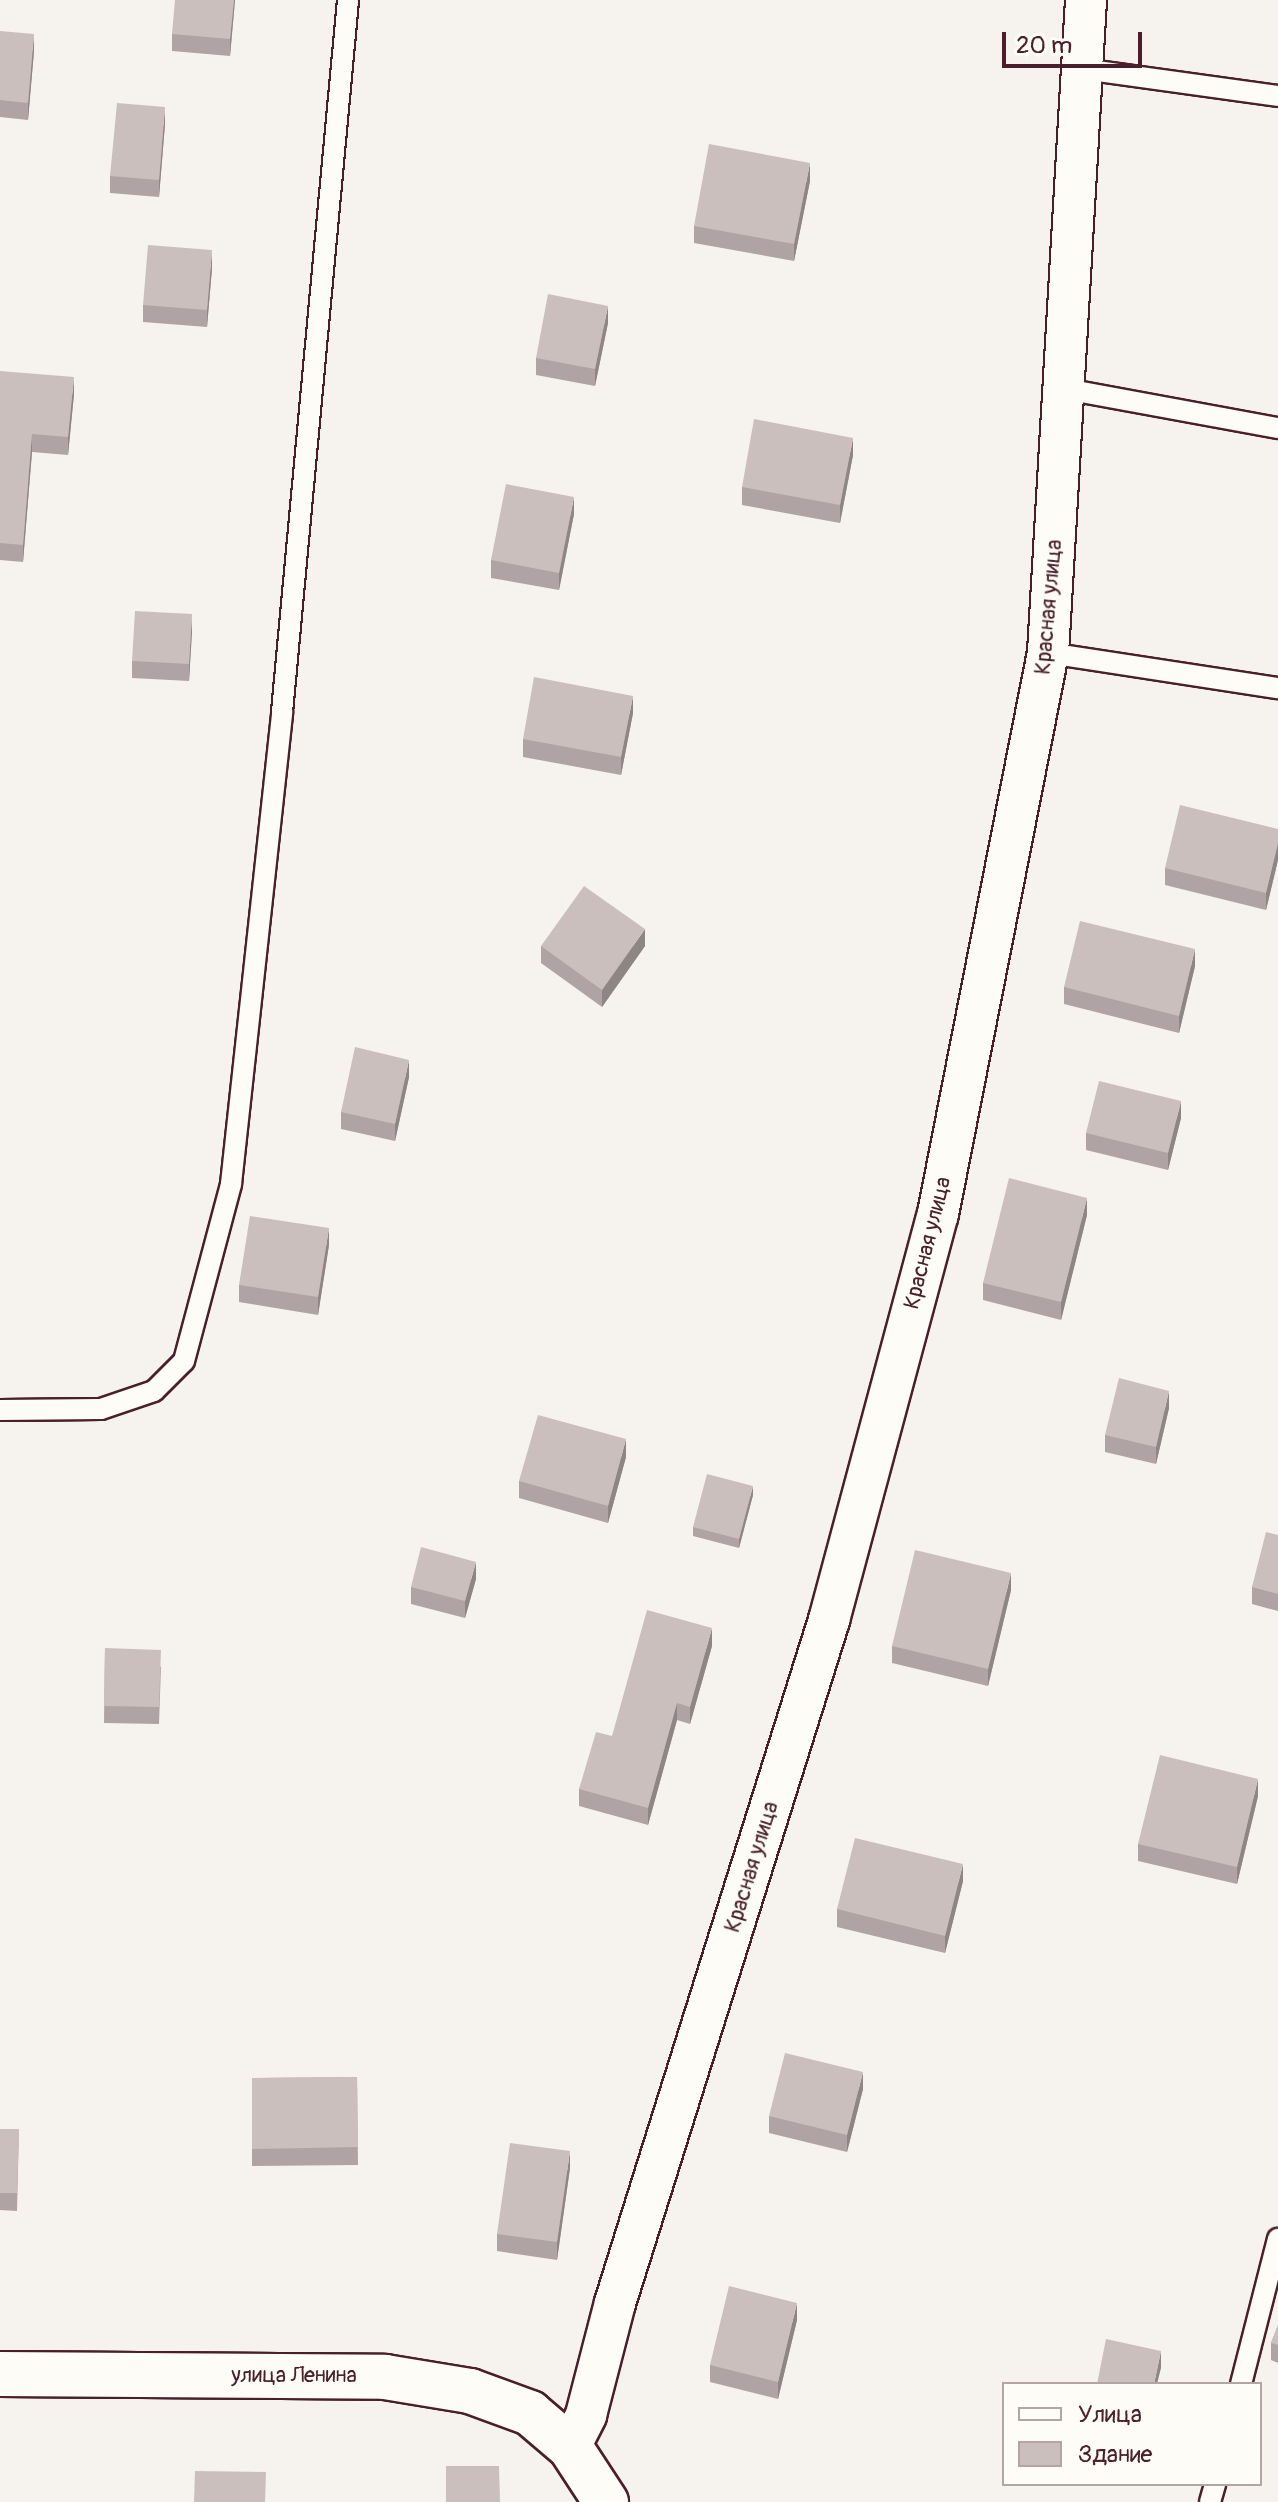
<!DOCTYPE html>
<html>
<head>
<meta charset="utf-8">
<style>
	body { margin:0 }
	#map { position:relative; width:1278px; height:2502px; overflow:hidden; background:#f6f3ef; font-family:Pangolin,sans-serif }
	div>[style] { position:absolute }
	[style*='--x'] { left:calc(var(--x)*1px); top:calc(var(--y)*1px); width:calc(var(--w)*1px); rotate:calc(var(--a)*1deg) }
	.roads { filter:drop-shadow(2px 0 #4a1f2b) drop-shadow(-2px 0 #4a1f2b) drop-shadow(0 2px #4a1f2b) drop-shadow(0 -2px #4a1f2b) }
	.service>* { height:20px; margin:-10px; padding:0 10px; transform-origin:10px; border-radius:10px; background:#fdfcf7 }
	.minor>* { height:40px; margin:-20px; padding:0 20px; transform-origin:20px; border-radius:20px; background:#fdfcf7 }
	.tertiary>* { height:44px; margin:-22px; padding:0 22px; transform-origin:22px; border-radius:22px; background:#fdfcf7 }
	.wall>* { inset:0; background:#afa4a3 }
	.shaded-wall>* { inset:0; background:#8e8685 }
	.building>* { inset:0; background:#cbbfbe }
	span { translate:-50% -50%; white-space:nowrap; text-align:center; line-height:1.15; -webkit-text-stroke:6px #fdfcf7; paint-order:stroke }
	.street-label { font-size:22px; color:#4a1f2b }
	.legend { position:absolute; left:1002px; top:2382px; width:260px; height:104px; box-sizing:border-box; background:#fdfcf7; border:2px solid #b5a4a5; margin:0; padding:10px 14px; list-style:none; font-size:24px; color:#4a1f2b }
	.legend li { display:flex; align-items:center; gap:16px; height:40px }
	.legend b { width:40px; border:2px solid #b5a4a5 }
	.scale { position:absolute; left:1002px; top:32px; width:140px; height:36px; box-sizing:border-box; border:4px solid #4a1f2b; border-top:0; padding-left:10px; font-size:24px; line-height:28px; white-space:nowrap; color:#4a1f2b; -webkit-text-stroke:6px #fdfcf7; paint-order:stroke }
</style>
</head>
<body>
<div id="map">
	<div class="roads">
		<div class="service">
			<div style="--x:1083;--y:69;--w:197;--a:7.9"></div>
			<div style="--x:1065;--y:389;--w:217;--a:10.4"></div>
			<div style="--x:1048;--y:653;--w:233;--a:8.7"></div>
			<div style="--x:0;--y:1410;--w:101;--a:-0.6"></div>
			<div style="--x:101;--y:1409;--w:56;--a:-18.8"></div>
			<div style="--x:154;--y:1391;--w:42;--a:-45"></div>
			<div style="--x:184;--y:1361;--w:183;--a:-75.1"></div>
			<div style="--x:231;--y:1184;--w:475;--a:-83.8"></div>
			<div style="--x:282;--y:712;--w:715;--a:-84.7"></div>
			<div style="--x:1241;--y:2384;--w:150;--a:-75.7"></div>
			<div style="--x:1210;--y:2502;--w:19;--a:-74"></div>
		</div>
		<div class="minor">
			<div style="--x:570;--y:2447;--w:36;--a:-63"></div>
			<div style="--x:586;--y:2415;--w:116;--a:-75.5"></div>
			<div style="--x:615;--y:2303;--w:716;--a:-72.6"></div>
			<div style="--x:829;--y:1620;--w:420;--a:-75"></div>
			<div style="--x:938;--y:1214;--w:572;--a:-78.91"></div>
			<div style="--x:1048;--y:653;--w:654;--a:-86.67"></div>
		</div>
		<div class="tertiary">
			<div style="--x:0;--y:2374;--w:385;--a:0.4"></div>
			<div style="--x:385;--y:2377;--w:86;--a:9.4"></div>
			<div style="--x:470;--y:2391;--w:64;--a:20.1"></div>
			<div style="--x:530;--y:2413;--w:52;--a:40.4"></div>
			<div style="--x:570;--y:2447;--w:66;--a:56.8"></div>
		</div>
	</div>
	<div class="wall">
		<div style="clip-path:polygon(235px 0,230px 56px,172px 51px,172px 34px)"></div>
		<div style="clip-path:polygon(0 31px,34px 51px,28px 120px,0 117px)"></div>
		<div style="clip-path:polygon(165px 124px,159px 197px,110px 193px,110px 176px)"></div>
		<div style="clip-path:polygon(810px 181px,794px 261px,694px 243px,694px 226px)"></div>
		<div style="clip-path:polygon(212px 268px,207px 327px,143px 322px,143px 305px)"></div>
		<div style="clip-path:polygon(608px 323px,595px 386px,536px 375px,536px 358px)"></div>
		<div style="clip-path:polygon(0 371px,74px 394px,68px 455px,32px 452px,23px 562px,0 560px)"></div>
		<div style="clip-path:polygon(853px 455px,840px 523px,742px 505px,742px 487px)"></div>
		<div style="clip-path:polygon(574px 514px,559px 590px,491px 578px,491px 560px)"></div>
		<div style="clip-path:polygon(192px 631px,189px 681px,132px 678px,132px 661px)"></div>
		<div style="clip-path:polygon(633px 713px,621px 775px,523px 757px,523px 739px)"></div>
		<div style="clip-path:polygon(1278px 829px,1278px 860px,1266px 910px,1165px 885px,1165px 868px)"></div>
		<div style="clip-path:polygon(541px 946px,645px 946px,602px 1007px,541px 963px)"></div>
		<div style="clip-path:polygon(1195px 966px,1179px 1033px,1064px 1004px,1064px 987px)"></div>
		<div style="clip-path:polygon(409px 1077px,395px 1141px,341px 1129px,341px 1112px)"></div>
		<div style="clip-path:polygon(1181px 1118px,1168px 1170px,1086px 1150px,1086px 1133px)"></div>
		<div style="clip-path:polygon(1087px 1215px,1061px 1320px,983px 1300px,983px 1283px)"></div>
		<div style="clip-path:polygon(329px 1245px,318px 1315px,239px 1302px,239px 1285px)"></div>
		<div style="clip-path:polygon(1169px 1408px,1156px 1464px,1105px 1452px,1105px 1435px)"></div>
		<div style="clip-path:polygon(626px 1457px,608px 1523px,519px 1498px,519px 1481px)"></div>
		<div style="clip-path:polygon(753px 1495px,739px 1548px,693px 1536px,693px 1527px)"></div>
		<div style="clip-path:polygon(1278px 1535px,1278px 1611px,1252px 1604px,1252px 1587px)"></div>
		<div style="clip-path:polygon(476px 1579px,465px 1618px,411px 1604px,411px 1587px)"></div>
		<div style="clip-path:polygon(1011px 1590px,988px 1686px,892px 1663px,892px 1646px)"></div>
		<div style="clip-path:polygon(712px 1646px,690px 1724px,677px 1720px,648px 1825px,579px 1806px,579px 1789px,612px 1736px)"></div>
		<div style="clip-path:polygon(105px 1648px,161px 1667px,159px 1724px,104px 1723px)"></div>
		<div style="clip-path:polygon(1258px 1796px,1237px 1884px,1138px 1861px,1138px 1844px)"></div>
		<div style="clip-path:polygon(963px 1881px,945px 1953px,837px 1927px,837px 1909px)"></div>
		<div style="clip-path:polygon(357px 2077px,358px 2165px,252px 2166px,252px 2078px)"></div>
		<div style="clip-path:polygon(863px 2089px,847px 2152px,769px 2133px,769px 2116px)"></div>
		<div style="clip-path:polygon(0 2129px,19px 2129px,17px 2211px,0 2210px)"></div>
		<div style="clip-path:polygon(570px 2168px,557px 2260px,497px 2251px,497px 2234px)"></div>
		<div style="clip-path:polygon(797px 2320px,778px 2399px,710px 2382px,710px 2365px)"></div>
		<div style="clip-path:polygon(1278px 2325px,1278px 2363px,1271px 2360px,1271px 2343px)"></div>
	</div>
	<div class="shaded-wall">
		<div style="clip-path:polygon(234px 0,235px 0,230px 56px,230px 39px)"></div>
		<div style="clip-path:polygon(34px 34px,34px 51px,28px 120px,28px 103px)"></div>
		<div style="clip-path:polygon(165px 107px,165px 124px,159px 197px,159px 180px)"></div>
		<div style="clip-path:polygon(810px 163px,810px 181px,794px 261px,794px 244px)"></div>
		<div style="clip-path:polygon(212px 250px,212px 268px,207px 327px,207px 310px)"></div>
		<div style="clip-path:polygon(608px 306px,608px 323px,595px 386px,595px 369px)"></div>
		<div style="clip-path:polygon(74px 377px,74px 394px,68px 455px,68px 437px)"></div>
		<div style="clip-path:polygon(32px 434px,32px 452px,23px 562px,23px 545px)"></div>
		<div style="clip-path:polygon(853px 438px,853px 455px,840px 523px,840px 505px)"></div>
		<div style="clip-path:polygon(574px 497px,574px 514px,559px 590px,559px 573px)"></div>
		<div style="clip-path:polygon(192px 614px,192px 631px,189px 681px,189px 664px)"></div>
		<div style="clip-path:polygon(633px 696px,633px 713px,621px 775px,621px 757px)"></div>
		<div style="clip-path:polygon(1278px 843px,1278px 860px,1266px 910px,1266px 893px)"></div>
		<div style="clip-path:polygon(645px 929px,645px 946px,602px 1007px,602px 990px)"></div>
		<div style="clip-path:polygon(1195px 949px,1195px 966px,1179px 1033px,1179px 1016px)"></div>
		<div style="clip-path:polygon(409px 1060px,409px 1077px,395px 1141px,395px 1124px)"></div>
		<div style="clip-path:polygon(1181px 1101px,1181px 1118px,1168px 1170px,1168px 1153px)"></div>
		<div style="clip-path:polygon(1087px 1198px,1087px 1215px,1061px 1320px,1061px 1302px)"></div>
		<div style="clip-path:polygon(329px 1228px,329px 1245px,318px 1315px,318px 1297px)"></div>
		<div style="clip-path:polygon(1169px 1391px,1169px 1408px,1156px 1464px,1156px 1447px)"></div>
		<div style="clip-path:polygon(626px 1439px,626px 1457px,608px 1523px,608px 1506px)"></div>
		<div style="clip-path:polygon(753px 1486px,753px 1495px,739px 1548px,739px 1539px)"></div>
		<div style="clip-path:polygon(476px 1562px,476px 1579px,465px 1618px,465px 1601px)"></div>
		<div style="clip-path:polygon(1011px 1573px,1011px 1590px,988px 1686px,988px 1669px)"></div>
		<div style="clip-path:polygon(712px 1628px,712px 1646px,690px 1724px,690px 1707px)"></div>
		<div style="clip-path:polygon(677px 1703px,677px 1720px,648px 1825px,648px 1808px)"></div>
		<div style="clip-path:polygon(1258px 1779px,1258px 1796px,1237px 1884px,1237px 1867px)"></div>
		<div style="clip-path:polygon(963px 1864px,963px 1881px,945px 1953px,945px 1936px)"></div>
		<div style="clip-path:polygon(863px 2072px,863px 2089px,847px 2152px,847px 2135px)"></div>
		<div style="clip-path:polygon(570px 2151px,570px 2168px,557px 2260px,557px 2242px)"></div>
		<div style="clip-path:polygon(797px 2303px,797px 2320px,778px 2399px,778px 2382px)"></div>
		<div style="clip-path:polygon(1161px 2351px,1161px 2368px,1157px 2384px,1154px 2384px)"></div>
	</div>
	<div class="building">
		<div style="clip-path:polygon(175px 0,234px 0,230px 39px,172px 34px)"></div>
		<div style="clip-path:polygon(0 31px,34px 34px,28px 103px,0 100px)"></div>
		<div style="clip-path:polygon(117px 103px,165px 107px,159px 180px,110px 176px)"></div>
		<div style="clip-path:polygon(709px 144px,810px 163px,794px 244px,694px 226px)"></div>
		<div style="clip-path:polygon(148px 245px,212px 250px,207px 310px,143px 305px)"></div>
		<div style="clip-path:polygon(548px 294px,608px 306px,595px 369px,536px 358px)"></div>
		<div style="clip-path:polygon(0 371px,74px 377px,68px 437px,32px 434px,23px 545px,0 543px)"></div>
		<div style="clip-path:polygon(754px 419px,853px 438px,840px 505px,742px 487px)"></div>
		<div style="clip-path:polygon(506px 484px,574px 497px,559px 573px,491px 560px)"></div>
		<div style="clip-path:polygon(135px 611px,192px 614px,189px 664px,132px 661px)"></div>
		<div style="clip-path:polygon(534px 677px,633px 696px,621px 757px,523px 739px)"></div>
		<div style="clip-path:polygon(1180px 805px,1278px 829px,1278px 843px,1266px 893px,1165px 868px)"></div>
		<div style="clip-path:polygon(584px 886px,645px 929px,602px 990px,541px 946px)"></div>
		<div style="clip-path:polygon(1080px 921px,1195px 949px,1179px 1016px,1064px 987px)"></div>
		<div style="clip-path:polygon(355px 1047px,409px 1060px,395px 1124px,341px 1112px)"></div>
		<div style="clip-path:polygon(1099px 1081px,1181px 1101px,1168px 1153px,1086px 1133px)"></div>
		<div style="clip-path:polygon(1009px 1178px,1087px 1198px,1061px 1302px,983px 1283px)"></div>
		<div style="clip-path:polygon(250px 1216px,329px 1228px,318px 1297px,239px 1285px)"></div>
		<div style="clip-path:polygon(1119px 1378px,1169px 1391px,1156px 1447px,1105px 1435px)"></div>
		<div style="clip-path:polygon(538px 1415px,626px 1439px,608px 1506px,519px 1481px)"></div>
		<div style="clip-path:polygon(707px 1474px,753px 1486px,739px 1539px,693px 1527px)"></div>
		<div style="clip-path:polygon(1266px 1532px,1278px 1535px,1278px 1594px,1252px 1587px)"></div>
		<div style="clip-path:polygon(421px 1547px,476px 1562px,465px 1601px,411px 1587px)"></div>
		<div style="clip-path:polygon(915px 1550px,1011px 1573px,988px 1669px,892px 1646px)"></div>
		<div style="clip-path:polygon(647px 1610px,712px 1628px,690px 1707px,677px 1703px,648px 1808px,579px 1789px,596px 1732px,612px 1736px)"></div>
		<div style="clip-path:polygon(105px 1648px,161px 1650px,159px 1707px,104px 1706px)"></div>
		<div style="clip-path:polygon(1160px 1755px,1258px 1779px,1237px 1867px,1138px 1844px)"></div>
		<div style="clip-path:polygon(855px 1838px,963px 1864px,945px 1936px,837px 1909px)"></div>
		<div style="clip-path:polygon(785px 2053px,863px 2072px,847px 2135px,769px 2116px)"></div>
		<div style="clip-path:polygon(357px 2077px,358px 2147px,252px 2149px,252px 2078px)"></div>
		<div style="clip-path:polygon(0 2129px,19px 2129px,17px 2193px,0 2193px)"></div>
		<div style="clip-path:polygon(510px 2143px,570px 2151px,557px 2242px,497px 2234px)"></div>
		<div style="clip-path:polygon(729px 2286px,797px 2303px,778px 2382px,710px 2365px)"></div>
		<div style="clip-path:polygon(1278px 2325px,1278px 2345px,1271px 2343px)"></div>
		<div style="clip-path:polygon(1106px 2339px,1161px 2351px,1154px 2384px,1097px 2384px)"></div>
		<div style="clip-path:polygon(446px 2466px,499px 2466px,500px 2502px,446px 2502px)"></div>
		<div style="clip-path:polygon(195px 2471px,266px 2472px,265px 2502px,194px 2502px)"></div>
	</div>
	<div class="street-label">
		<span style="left:1049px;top:607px;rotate:-85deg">Красная улица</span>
		<span style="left:928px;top:1243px;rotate:-76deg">Красная улица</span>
		<span style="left:752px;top:1867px;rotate:-73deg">Красная улица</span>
		<span style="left:294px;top:2376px">улица Ленина</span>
	</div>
	<ul class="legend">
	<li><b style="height:10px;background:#fdfcf7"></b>Улица</li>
	<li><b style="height:22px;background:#cbbfbe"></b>Здание</li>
	</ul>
	<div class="scale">20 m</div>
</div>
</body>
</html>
